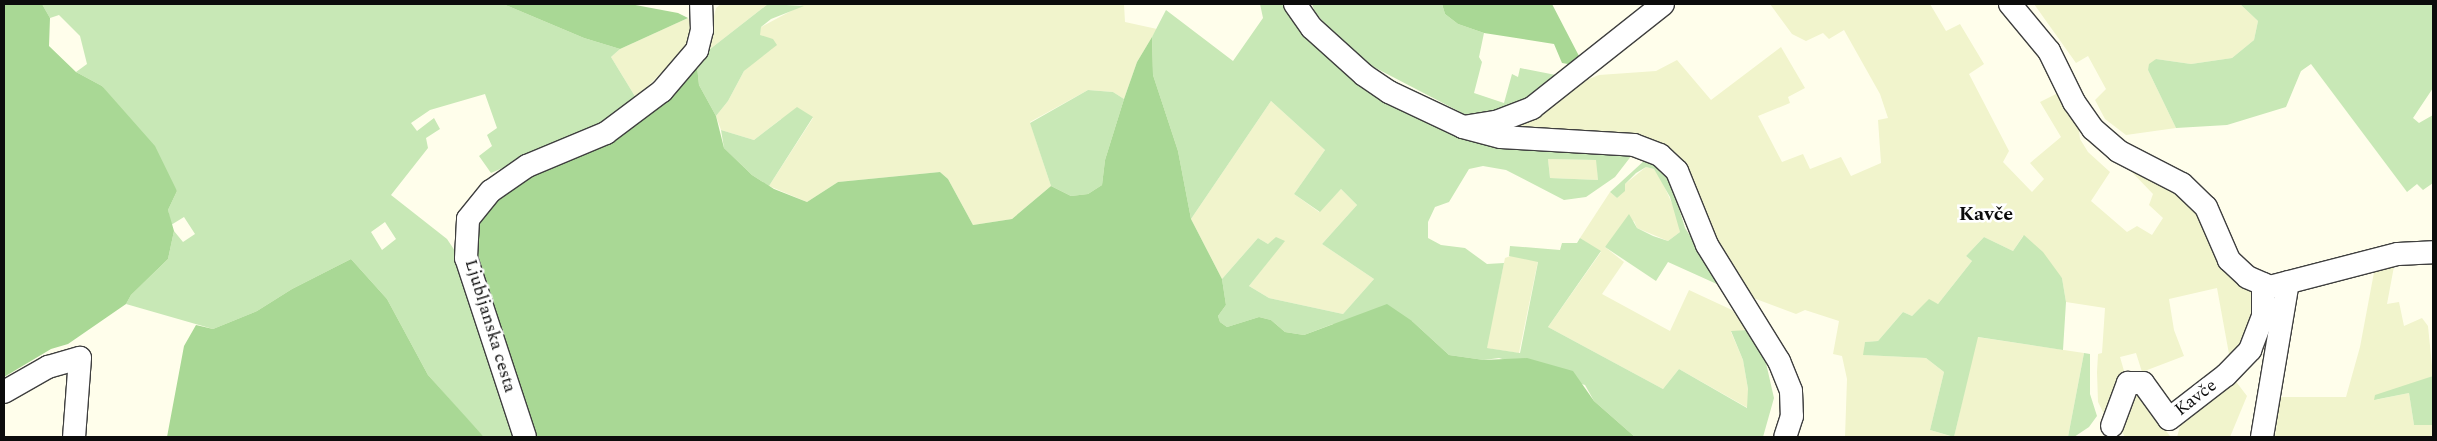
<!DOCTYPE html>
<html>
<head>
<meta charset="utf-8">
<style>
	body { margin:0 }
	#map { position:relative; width:2437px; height:441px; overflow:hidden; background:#fffeeb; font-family:Spectral,serif }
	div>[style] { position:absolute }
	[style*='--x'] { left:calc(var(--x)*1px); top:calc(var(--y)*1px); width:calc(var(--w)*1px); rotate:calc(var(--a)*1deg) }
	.farmland>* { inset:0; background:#f1f4cc }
	.green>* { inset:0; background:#c8e8b6 }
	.forest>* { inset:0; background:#a9d895 }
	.roads { filter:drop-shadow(1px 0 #3f3f3f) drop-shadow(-1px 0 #3f3f3f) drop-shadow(0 1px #3f3f3f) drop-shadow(0 -1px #3f3f3f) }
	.minor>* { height:22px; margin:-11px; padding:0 11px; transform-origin:11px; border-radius:11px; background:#fff }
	span { translate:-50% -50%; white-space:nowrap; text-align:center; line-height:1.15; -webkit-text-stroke:5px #fff; paint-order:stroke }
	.street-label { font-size:18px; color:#0c0c0c }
	.quarter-label { font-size:20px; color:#0c0c0c; font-weight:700 }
	.frame { position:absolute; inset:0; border:5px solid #0c0c0c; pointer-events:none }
</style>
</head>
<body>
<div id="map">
	<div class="farmland">
		<div style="clip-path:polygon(721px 4px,768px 4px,705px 53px,716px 8px)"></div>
		<div style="clip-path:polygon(804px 4px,1124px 4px,1125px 22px,1157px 29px,1137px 62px,1124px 99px,1113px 92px,1088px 90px,1030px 122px,1051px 186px,1012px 219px,973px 225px,948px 179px,940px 172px,838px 182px,807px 202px,769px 186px,813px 118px,781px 119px,754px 140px,721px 130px,716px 116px,728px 101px,744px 71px,765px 52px,772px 49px,759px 35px,761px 27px)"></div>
		<div style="clip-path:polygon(1770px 4px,1930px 4px,1946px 31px,1960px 24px,1984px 64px,1969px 74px,2009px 151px,2003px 162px,2032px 192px,2044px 179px,2030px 163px,2061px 137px,2040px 102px,2064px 90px,2077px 114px,2080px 139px,2088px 152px,2110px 172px,2091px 201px,2127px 232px,2137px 226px,2152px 235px,2163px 218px,2149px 205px,2153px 194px,2126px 166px,2114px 162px,2095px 143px,2168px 178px,2253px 274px,2258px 315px,2231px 365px,2217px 288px,2169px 299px,2174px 330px,2184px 356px,2142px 372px,2136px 353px,2120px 357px,2126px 378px,2105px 416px,2098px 402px,2097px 372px,2098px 354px,2102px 353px,2105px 308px,2066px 302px,2062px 278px,2023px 236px,2013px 251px,1984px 237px,1966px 256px,1972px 261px,1938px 304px,1929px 300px,1912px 316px,1903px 312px,1878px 341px,1865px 342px,1864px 355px,1926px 358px,1944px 372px,1930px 430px,1953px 437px,1845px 437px,1847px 379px,1842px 356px,1833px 354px,1839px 321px,1805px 310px,1796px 314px,1740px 293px,1660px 146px,1647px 138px,1617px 134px,1515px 135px,1515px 124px,1547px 111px,1584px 81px,1599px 75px,1656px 71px,1677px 60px,1711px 100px,1781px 47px,1805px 88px,1788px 97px,1790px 103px,1758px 116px,1782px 162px,1803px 154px,1810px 169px,1841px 157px,1851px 176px,1881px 163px,1878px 120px,1888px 118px,1880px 94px,1844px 30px,1829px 39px,1823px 33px,1806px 41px,1792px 34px)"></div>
		<div style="clip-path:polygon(2034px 4px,2240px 4px,2258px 21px,2254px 40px,2232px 58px,2191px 64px,2156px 59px,2148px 70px,2176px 128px,2126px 135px,2105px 119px,2095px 100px,2106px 89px,2088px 56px,2076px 63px)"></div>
		<div style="clip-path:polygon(688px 18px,693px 26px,684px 50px,636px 98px,611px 57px,620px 49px)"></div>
		<div style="clip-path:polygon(1271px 101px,1325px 150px,1294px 194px,1319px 212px,1341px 189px,1357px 205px,1322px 244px,1374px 279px,1343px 314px,1269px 298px,1249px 286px,1284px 241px,1268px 244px,1258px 238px,1222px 279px,1191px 219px)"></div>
		<div style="clip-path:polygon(1548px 159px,1597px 160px,1598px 180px,1550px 178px)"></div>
		<div style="clip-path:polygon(1646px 167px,1654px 169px,1661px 179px,1678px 217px,1680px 232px,1668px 241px,1637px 228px,1634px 221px,1605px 247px,1624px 262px,1602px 294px,1670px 331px,1689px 290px,1732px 310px,1748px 330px,1731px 332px,1743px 360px,1748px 389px,1748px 408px,1679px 369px,1663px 389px,1548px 327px,1601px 252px,1580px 238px,1610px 192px,1617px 198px,1625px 184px)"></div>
		<div style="clip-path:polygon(1513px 255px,1538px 261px,1519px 353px,1486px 348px,1505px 258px)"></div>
		<div style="clip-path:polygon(2395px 261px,2387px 304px,2399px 302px,2404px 326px,2422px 318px,2428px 326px,2433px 376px,2375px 400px,2409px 393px,2414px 425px,2433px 425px,2433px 437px,2275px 437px,2280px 397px,2346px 397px,2360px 347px,2375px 267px)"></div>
		<div style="clip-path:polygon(1977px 337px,2084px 353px,2068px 437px,1954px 437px)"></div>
		<div style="clip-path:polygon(2234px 379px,2247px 396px,2230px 437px,2125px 437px,2121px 430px,2134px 389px,2170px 436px,2177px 437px,2180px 426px)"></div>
	</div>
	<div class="green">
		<div style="clip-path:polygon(evenodd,42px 4px,503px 4px,584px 38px,620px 49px,611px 57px,636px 98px,591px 130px,491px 173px,479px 156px,492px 146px,487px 135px,497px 128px,485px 94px,430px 110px,411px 123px,417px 131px,434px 118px,440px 129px,426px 138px,428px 148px,391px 195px,447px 239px,459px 257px,515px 437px,484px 437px,467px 419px,428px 375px,387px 299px,351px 259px,292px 289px,257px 311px,213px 329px,126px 304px,131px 295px,168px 259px,174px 231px,183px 242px,195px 234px,184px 217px,171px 225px,168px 210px,177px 191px,102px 86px,76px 72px,87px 64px,80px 36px,59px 15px,50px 18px,42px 4px,385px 222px,396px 239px,382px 250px,371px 232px,385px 222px)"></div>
		<div style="clip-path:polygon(768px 4px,804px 6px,771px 19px,761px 27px,760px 35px,773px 39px,777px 45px,744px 71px,728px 101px,716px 116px,699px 85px,697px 66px,705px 53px)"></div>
		<div style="clip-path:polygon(evenodd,1260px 4px,1287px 4px,1420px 114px,1632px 155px,1615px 177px,1586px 197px,1564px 200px,1506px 170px,1483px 166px,1469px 169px,1449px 202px,1435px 207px,1428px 222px,1428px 238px,1441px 245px,1465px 248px,1487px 264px,1504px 263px,1487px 348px,1520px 353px,1538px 262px,1509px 256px,1510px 246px,1560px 250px,1562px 243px,1577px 243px,1580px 238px,1601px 251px,1548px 327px,1663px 389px,1679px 369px,1747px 408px,1748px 389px,1743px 360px,1731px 331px,1748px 330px,1766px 363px,1774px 398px,1763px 437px,1635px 437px,1594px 401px,1585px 385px,1499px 358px,1484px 360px,1449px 355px,1412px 321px,1333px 324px,1304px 335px,1285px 332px,1271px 320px,1259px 317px,1227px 327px,1220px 322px,1218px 316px,1226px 305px,1222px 279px,1258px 238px,1268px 244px,1276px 237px,1285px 241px,1249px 286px,1269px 298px,1343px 314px,1374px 279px,1322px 244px,1357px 205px,1341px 189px,1320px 212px,1294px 194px,1325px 150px,1271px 101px,1191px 219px,1178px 151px,1153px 75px,1152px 37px,1166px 10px,1233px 61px,1263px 18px,1260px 4px,1548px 159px,1596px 160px,1598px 180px,1550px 178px,1548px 159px)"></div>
		<div style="clip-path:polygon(1312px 4px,1442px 4px,1445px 14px,1458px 24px,1484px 33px,1479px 57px,1482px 62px,1474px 93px,1504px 103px,1512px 74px,1518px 77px,1520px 68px,1561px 76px,1502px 115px,1464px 114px,1366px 63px,1343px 45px,1315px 12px)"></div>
		<div style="clip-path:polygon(2240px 4px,2433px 4px,2433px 88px,2413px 118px,2419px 123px,2433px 115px,2433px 183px,2423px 190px,2417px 184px,2407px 192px,2311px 64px,2301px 71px,2286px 107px,2227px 125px,2176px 128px,2148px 70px,2149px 64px,2156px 59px,2191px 64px,2232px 58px,2254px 40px,2258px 21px)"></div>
		<div style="clip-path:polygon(1088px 90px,1113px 92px,1124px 99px,1105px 160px,1102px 185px,1088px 194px,1071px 196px,1051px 186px,1030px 123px)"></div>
		<div style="clip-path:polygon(797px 107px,813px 117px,769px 186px,752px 175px,724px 148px,721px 130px,754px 140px)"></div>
		<div style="clip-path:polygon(1645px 160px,1655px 163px,1671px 182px,1685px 228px,1721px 283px,1719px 285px,1668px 262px,1656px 281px,1605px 247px,1629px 214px,1637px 228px,1653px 236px,1668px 241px,1680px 232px,1670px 197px,1654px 169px,1646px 167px,1636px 173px,1625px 184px,1625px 191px,1617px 198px,1610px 192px)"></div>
		<div style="clip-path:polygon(2024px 235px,2043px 252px,2062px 278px,2066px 302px,2063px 350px,1978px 337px,1954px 437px,1930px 430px,1944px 372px,1926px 358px,1863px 355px,1865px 342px,1878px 341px,1903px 312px,1912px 316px,1929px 299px,1938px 304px,1972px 261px,1966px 256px,1984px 237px,2013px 251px)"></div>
		<div style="clip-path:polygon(2084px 353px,2090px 354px,2090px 394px,2097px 416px,2089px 427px,2074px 437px,2068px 437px)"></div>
		<div style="clip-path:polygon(2433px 376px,2433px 425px,2414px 425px,2409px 393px,2374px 400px,2375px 395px)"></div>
	</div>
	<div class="forest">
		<div style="clip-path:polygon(4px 4px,42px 4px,50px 18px,49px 46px,76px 72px,102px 86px,155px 146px,177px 191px,168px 210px,174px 231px,168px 259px,131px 295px,126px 304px,68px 344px,51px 349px,4px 377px)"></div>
		<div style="clip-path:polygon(503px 4px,630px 4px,678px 13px,688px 18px,620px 49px,584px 38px)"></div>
		<div style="clip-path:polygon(1442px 4px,1552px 4px,1579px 56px,1574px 65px,1562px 63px,1554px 44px,1484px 33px,1458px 24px,1445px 14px)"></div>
		<div style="clip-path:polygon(1152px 37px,1153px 75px,1178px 151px,1191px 219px,1222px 279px,1226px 305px,1218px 316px,1220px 322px,1227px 327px,1259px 317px,1271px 320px,1285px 332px,1304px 335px,1387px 304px,1412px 321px,1449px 355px,1484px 360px,1527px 358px,1573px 371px,1594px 401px,1635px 437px,535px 437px,478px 261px,476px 227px,492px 198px,697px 66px,699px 85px,716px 116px,724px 148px,752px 175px,774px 189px,807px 202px,838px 182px,940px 172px,948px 179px,973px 225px,1012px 219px,1051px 186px,1071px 196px,1088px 194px,1102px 185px,1105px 160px,1124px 99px,1137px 62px)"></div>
		<div style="clip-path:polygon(351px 259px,387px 299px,428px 375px,484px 437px,167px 437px,184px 346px,196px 325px,213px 329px,257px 311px,292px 289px)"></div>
	</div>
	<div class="roads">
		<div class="minor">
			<div style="--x:1295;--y:4;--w:29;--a:55"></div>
			<div style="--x:1312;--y:28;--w:70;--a:42.1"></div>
			<div style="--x:1364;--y:75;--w:30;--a:34"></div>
			<div style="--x:1389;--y:92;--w:82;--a:25.3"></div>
			<div style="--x:1463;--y:127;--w:33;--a:-9"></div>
			<div style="--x:1496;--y:122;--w:39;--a:-21"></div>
			<div style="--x:1532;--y:108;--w:167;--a:-38.4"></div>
			<div style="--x:2010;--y:4;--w:61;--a:50.3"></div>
			<div style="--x:2049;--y:51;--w:57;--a:63.9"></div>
			<div style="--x:2074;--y:102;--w:33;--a:55"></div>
			<div style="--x:2093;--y:129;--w:33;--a:41"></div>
			<div style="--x:2118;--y:151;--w:72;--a:27.3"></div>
			<div style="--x:2182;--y:184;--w:33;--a:44"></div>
			<div style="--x:2206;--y:207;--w:58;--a:66.5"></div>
			<div style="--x:2229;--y:260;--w:25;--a:43"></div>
			<div style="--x:2247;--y:277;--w:25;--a:23"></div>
			<div style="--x:2270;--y:287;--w:132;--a:-14.5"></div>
			<div style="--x:2398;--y:254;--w:35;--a:-3"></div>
			<div style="--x:1463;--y:127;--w:39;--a:15"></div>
			<div style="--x:1501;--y:137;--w:133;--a:3.4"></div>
			<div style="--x:1634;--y:145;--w:28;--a:21"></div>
			<div style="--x:1660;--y:155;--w:23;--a:43"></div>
			<div style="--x:1677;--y:171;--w:80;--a:67.9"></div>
			<div style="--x:1707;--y:245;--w:137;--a:58.2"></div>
			<div style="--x:1779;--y:361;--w:32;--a:68"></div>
			<div style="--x:1791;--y:391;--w:25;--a:88"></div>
			<div style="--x:1792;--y:416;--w:22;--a:108"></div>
			<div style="--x:4;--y:392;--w:51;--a:-29.6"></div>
			<div style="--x:48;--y:367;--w:33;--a:-16"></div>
			<div style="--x:80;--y:358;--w:79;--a:94.3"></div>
			<div style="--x:2112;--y:426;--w:46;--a:-69.6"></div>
			<div style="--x:2128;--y:383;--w:15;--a:0"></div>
			<div style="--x:2143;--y:383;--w:44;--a:54.2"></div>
			<div style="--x:2169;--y:419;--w:72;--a:-37.7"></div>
			<div style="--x:2226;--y:375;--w:35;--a:-46"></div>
			<div style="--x:2250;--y:350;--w:36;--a:-69"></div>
			<div style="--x:2263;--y:316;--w:32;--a:-90"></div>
			<div style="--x:525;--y:437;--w:188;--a:-108.2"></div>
			<div style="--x:466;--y:258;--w:39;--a:-87"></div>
			<div style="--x:468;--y:219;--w:36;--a:-51"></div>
			<div style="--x:491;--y:191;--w:44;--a:-34.8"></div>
			<div style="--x:527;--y:166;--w:86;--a:-22.7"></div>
			<div style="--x:606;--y:133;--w:70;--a:-36.9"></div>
			<div style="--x:662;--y:91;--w:54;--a:-49.5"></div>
			<div style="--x:697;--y:50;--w:21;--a:-76"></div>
			<div style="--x:702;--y:30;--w:26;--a:-92"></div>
			<div style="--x:2262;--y:437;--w:157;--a:-80.5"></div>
		</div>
	</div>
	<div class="street-label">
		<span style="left:490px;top:326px;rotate:73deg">Ljubljanska cesta</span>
		<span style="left:2196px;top:398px;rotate:-38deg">Kavče</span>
	</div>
	<div class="quarter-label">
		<span style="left:1986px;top:214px">Kavče</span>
	</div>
	<div class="frame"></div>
</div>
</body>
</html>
